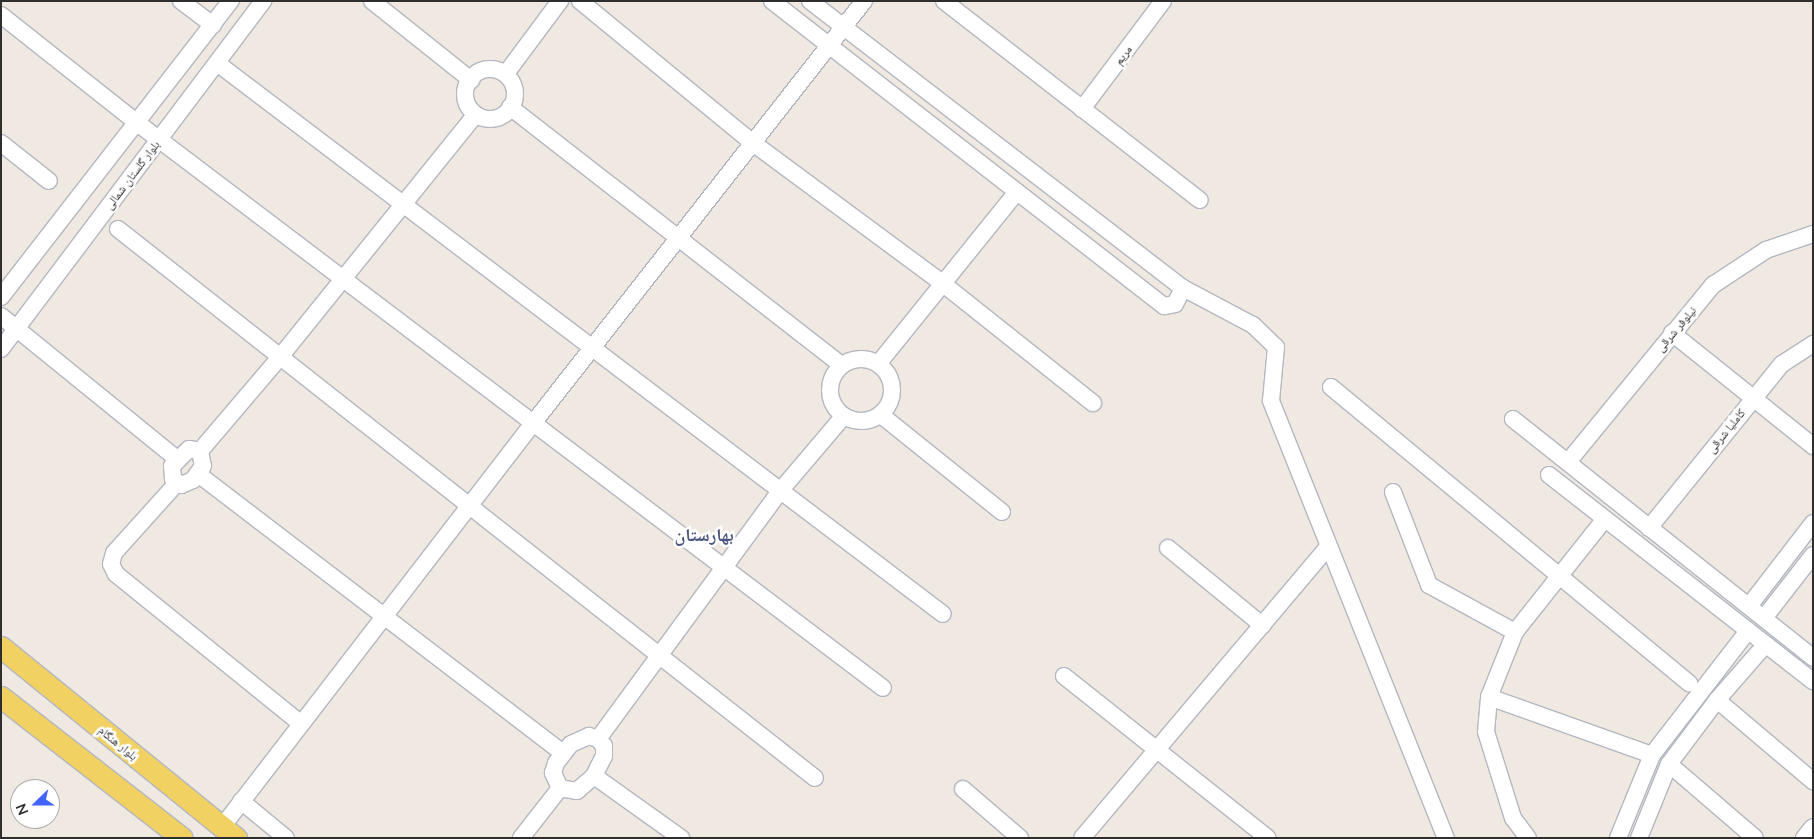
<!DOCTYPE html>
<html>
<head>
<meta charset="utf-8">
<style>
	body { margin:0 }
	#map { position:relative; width:1814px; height:839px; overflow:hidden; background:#efe9e1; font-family:Lato,"Noto Naskh Arabic",sans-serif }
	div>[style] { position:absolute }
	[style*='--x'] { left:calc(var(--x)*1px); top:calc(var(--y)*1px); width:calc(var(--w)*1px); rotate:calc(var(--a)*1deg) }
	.roads { filter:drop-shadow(1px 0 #b4b7c1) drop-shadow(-1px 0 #b4b7c1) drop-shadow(0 1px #b4b7c1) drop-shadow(0 -1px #b4b7c1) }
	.minor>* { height:16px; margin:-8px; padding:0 8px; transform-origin:8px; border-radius:8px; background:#fff }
	.minor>.ring { margin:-8px; padding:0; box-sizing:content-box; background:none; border:16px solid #fff; border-radius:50% }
	.major>* { height:21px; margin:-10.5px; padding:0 10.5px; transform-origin:10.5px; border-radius:10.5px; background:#f2d163 }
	span { translate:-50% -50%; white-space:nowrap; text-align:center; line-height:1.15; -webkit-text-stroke:5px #fff; paint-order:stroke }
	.street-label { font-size:12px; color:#2e2e2e }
	.district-label { font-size:18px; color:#4d5680; font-weight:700 }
	.frame { position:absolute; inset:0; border:2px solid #2e2e2e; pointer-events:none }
	.north { position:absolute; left:10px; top:779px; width:50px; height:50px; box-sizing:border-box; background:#fff; border:1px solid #ababab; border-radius:50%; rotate:248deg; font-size:14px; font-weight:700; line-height:20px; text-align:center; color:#2e2e2e }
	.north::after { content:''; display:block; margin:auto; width:18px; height:22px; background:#4264fb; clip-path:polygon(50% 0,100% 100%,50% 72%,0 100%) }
</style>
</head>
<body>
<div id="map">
	<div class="roads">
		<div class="minor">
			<div style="--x:181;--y:1;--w:40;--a:37"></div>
			<div style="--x:372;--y:1;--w:127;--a:38.6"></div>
			<div style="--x:580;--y:1;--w:224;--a:39.4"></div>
			<div style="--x:753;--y:143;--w:235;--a:36.5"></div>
			<div style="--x:942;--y:283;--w:193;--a:38.5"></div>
			<div style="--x:772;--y:1;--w:497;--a:37.9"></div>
			<div style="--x:1164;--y:306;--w:11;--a:-10"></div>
			<div style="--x:1175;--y:304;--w:18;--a:-63"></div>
			<div style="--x:810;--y:1;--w:471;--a:37.6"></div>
			<div style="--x:1183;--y:288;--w:79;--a:27.9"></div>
			<div style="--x:1253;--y:325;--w:32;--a:44"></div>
			<div style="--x:1276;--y:347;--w:54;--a:95.3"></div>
			<div style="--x:1271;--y:401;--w:471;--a:68.2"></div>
			<div style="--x:944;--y:1;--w:324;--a:37.9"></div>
			<div style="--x:1;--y:15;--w:172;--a:38.4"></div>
			<div style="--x:136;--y:122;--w:937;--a:37.15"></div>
			<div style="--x:217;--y:63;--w:911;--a:37.2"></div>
			<div class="ring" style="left:465px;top:69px;width:34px;height:34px"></div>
			<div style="--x:507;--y:72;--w:89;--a:-53.3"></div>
			<div style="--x:510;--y:107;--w:420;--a:37.9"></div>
			<div style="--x:1082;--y:109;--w:135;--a:-53.1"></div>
			<div style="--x:1;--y:143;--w:61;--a:38.4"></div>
			<div style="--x:118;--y:229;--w:887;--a:38.23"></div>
			<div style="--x:1;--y:297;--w:375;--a:-52.2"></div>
			<div style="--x:1;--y:316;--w:227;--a:39.1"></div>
			<div style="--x:1672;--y:333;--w:181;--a:38.7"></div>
			<div style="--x:1;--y:349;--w:436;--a:-53"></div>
			<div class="ring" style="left:830px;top:359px;width:46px;height:46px"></div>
			<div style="--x:878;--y:364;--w:221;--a:-51.1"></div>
			<div style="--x:1331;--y:387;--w:465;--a:39.6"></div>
			<div style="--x:881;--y:415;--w:155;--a:38.7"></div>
			<div style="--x:1513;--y:419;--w:384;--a:38.5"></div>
			<div style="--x:189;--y:449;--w:11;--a:10"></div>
			<div style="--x:200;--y:451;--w:15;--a:79"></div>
			<div style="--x:203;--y:466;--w:17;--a:126"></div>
			<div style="--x:193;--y:480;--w:13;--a:157"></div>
			<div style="--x:181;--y:485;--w:10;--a:-143"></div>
			<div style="--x:173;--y:479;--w:13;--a:-94"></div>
			<div style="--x:172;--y:466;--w:24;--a:-45"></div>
			<div style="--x:200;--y:451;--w:123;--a:-49.6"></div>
			<div style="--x:280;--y:357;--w:311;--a:-51.1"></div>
			<div style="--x:1568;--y:462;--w:229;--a:-50.7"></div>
			<div style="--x:1713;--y:285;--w:64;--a:-33.4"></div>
			<div style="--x:1766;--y:250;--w:50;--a:-18.8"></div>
			<div style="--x:198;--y:474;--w:459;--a:37.4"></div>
			<div style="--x:1549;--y:475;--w:335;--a:38"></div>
			<div style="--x:177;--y:483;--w:94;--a:132"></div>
			<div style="--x:114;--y:553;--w:11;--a:105"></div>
			<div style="--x:111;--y:564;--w:11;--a:63"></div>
			<div style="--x:116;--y:574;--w:238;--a:39"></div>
			<div style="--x:1393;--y:492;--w:100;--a:68.8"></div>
			<div style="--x:1429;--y:585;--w:98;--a:28.7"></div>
			<div style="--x:1649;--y:528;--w:211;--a:-51"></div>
			<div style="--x:1782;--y:364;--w:37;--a:-33"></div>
			<div style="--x:1168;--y:548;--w:122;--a:39.3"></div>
			<div style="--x:1749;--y:606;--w:105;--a:-52.4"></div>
			<div style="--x:1764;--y:618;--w:80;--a:-52.1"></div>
			<div style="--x:1064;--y:676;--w:260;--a:38.5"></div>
			<div style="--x:1489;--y:697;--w:173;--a:19.6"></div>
			<div style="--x:1717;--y:700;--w:126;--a:40.2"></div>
			<div style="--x:589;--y:736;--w:9;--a:18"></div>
			<div style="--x:598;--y:739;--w:9;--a:49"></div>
			<div style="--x:604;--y:746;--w:10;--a:90"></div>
			<div style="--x:604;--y:756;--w:22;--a:117"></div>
			<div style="--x:594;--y:776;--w:23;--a:139"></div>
			<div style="--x:577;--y:791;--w:17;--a:-170"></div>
			<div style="--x:560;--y:788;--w:17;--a:-115"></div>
			<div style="--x:553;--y:773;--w:10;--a:-73"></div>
			<div style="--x:556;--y:763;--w:24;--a:-52"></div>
			<div style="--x:571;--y:744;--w:20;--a:-24"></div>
			<div style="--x:598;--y:739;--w:308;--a:-53.7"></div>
			<div style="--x:780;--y:491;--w:97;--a:-49.6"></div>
			<div style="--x:1669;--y:764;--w:113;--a:40.7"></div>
			<div style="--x:594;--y:776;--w:107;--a:35.5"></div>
			<div style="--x:963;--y:789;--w:75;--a:40.7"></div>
			<div style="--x:241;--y:801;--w:58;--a:39.4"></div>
			<div style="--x:222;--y:827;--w:511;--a:-52.39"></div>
			<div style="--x:534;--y:422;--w:535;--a:-51.91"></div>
			<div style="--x:521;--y:838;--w:63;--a:-52"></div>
			<div style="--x:1082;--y:838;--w:382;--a:-49.8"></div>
			<div style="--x:1528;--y:838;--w:25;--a:-127"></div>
			<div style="--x:1513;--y:818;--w:90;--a:-107.4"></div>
			<div style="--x:1486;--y:732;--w:35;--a:-85"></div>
			<div style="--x:1489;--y:697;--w:70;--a:-68.2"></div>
			<div style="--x:1515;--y:632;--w:143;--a:-51.5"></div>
			<div style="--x:1618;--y:838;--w:90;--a:-67.7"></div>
			<div style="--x:1652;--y:755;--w:157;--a:-52.3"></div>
			<div style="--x:1639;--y:838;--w:80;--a:-67.9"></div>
			<div style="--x:1669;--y:764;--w:80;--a:-53.1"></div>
			<div style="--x:1717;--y:700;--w:74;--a:-48.8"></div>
			<div style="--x:1804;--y:838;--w:14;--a:-51"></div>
		</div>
		<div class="major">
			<div style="--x:1;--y:647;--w:303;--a:39.1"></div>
			<div style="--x:1;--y:697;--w:229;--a:37.9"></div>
		</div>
	</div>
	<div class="street-label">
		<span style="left:1123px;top:55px;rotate:-53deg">مریم</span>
		<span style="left:132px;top:175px;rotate:-53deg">بلوار گلستان شمالی</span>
		<span style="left:1676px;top:329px;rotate:-50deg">نیلوفر شرقی</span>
		<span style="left:1726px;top:431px;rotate:-51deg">کاملیا شرقی</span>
		<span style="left:118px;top:743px;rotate:39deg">بلوار هنگام</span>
	</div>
	<div class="district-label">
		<span style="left:704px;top:534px">بهارستان</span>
	</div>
	<div class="frame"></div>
	<div class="north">N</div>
</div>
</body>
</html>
